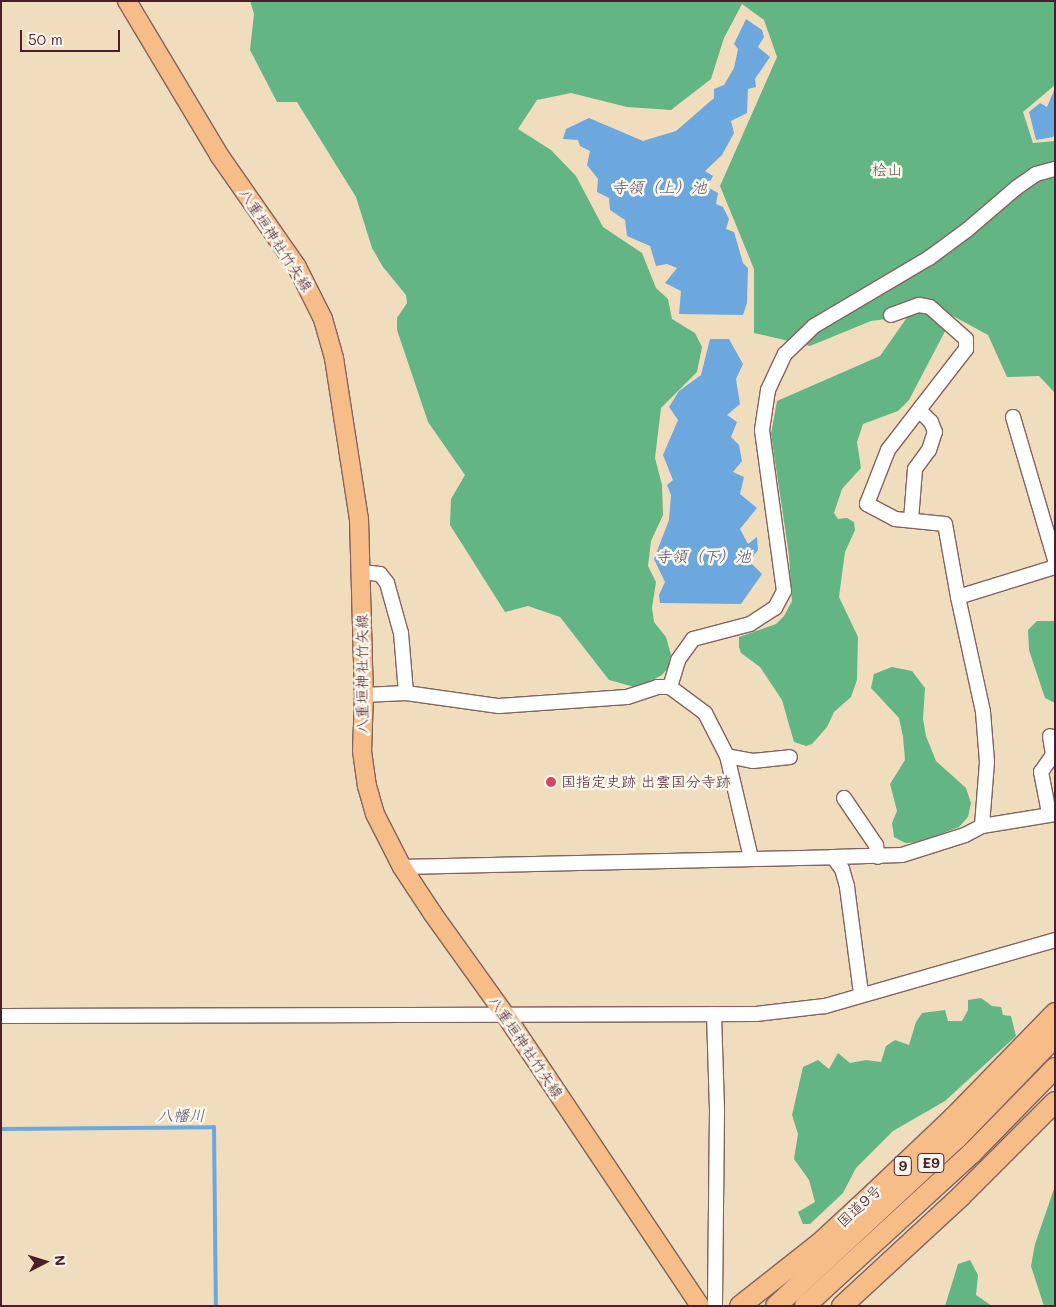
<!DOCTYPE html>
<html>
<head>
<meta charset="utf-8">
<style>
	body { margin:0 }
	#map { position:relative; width:1056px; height:1307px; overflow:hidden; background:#f0ddbd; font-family:Mali,"Klee One",sans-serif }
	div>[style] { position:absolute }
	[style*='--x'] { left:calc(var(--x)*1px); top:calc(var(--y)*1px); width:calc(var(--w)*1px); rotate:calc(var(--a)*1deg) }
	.forest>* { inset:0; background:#63b683 }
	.water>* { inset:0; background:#6ca8dd }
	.stream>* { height:4px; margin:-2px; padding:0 2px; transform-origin:2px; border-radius:2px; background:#6ca8dd }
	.roads { filter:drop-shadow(1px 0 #84625e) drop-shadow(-1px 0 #84625e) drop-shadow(0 1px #84625e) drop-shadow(0 -1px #84625e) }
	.minor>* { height:14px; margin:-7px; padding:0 7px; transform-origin:7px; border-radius:7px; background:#fff }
	.major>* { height:18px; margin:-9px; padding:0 9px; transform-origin:9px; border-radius:9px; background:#f7bd88 }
	.highway>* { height:20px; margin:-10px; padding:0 10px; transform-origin:10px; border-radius:10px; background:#f7bd88 }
	.dots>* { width:14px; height:14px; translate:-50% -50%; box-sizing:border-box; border:2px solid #fbf7ec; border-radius:50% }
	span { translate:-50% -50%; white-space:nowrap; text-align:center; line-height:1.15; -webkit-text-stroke:5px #fbf7ec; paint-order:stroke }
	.shield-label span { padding:1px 4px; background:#fbf7ec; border:1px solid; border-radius:4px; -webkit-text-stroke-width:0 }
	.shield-label { font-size:14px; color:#4a1f2b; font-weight:700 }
	.park-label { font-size:15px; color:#58554d }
	.street-label { font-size:15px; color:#4a1f2b }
	.poi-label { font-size:15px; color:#4a1f2b }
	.left { translate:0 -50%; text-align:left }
	.water-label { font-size:16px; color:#585672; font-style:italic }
	.frame { position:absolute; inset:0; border:2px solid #4a1f2b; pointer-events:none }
	.north { position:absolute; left:20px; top:1237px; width:50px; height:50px; -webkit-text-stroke:4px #fbf7ec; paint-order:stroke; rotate:85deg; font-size:14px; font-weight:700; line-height:20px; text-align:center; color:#4a1f2b }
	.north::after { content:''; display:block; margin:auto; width:18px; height:22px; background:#4a1f2b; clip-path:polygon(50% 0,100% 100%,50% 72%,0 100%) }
	.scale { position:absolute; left:20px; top:30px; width:100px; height:22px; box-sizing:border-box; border:2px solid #4a1f2b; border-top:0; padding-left:6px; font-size:15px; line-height:18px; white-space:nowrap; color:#4a1f2b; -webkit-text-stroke:4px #fbf7ec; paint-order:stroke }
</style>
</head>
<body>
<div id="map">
	<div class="forest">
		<div style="clip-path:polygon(250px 1px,1055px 1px,1055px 85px,1023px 112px,1033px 143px,1055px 141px,1055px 393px,1039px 376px,1007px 377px,988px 335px,953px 316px,909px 400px,898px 411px,863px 424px,857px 442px,861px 468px,842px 489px,834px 513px,838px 519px,847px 518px,854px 522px,855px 530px,845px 552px,839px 597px,858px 637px,857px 680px,851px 697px,834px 712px,827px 727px,812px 744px,806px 746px,794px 742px,782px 700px,760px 667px,741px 653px,739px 647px,739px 637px,776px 624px,784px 616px,792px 601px,789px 555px,771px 434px,777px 401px,880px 356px,908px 316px,871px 321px,810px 346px,754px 333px,754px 269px,720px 186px,777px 57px,764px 20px,742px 4px,724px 38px,711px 79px,671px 110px,627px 107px,571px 93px,537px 100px,518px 129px,551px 150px,576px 176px,603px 227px,642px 253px,656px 288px,668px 299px,672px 319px,695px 333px,702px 347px,697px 372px,661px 408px,655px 458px,662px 485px,663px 515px,651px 541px,648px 566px,656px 582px,652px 608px,654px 622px,666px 637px,673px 662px,662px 675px,638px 688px,609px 680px,560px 617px,528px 606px,505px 612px,450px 525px,451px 499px,465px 475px,428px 422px,397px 330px,397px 318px,407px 303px,406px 295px,383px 267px,372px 248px,356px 197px,297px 102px,277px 102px,250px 50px,254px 14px)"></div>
		<div style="clip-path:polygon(1037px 621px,1055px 621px,1055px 703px,1045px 698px,1029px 650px,1028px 630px)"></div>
		<div style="clip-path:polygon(892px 667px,912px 671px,925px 688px,923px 719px,926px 736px,936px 761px,966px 788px,971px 803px,968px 817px,959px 827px,920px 842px,905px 843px,894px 837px,892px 823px,897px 811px,890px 784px,905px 760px,903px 737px,899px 718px,871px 688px,874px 674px)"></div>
		<div style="clip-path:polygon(981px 998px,992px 1006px,1001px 1007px,1003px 1015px,1011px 1016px,1016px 1036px,945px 1101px,893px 1131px,856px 1168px,843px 1193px,810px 1224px,803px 1224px,798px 1212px,815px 1202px,809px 1180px,794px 1159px,798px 1134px,792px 1115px,803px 1067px,818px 1060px,829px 1069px,838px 1053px,850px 1063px,866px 1060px,881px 1062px,886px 1046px,895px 1040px,909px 1045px,916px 1022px,922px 1013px,945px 1010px,948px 1021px,962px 1021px,968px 1010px,968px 1000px)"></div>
		<div style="clip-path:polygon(1055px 1186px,1055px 1306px,1044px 1306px,1031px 1266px,1035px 1244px)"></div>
		<div style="clip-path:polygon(970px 1260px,978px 1275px,976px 1295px,992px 1306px,945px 1306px,958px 1264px)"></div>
	</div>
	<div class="water">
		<div style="clip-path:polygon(746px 19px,762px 30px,764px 37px,758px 47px,770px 57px,755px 79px,756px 87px,748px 89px,747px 113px,731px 121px,734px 133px,722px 155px,705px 171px,713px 176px,707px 187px,718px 193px,716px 204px,723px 207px,729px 219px,726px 229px,734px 232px,743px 263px,748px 268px,747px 303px,743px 315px,679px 314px,681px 291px,665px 283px,677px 268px,667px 264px,656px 266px,650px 246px,627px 236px,625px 220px,610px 210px,609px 198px,597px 192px,598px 179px,587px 165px,590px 151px,580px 146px,578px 140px,563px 139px,566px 129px,589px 118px,643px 141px,676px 131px,714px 98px,714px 89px,724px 85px,734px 68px,738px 49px,734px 44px)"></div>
		<div style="clip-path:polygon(1055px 88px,1055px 133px,1053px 137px,1036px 140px,1029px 112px,1040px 103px,1047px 107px)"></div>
		<div style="clip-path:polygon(710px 339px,729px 339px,743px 364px,736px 379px,740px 404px,727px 415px,737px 422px,731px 437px,739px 445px,742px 461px,733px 472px,744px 477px,740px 494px,757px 508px,740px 529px,748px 544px,757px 537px,758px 550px,749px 561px,762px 574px,741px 604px,660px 603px,659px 595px,665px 582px,654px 559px,669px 520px,671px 495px,667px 485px,673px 480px,663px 455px,678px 420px,669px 407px,679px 391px,701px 375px)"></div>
	</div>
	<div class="stream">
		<div style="--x:1;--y:1129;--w:213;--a:-0.5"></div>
		<div style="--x:214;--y:1127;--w:179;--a:89.4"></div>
	</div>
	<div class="roads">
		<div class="minor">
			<div style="--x:891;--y:315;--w:30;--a:-20"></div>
			<div style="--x:919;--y:305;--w:11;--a:10"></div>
			<div style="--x:930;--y:307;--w:48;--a:41.6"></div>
			<div style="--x:966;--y:339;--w:10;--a:90"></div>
			<div style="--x:966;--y:349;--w:128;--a:127.7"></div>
			<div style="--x:888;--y:450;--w:58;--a:111.3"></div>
			<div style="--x:867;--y:504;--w:32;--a:28"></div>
			<div style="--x:895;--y:519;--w:50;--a:5.7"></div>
			<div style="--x:945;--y:524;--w:74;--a:79.9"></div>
			<div style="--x:958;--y:597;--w:102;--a:-17.2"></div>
			<div style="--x:1013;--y:417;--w:149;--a:73.6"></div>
			<div style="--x:911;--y:520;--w:51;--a:-85.5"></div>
			<div style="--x:915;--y:469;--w:24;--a:-54"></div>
			<div style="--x:929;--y:450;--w:19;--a:-72"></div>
			<div style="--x:935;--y:432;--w:11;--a:-112"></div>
			<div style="--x:931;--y:422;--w:17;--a:-135"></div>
			<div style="--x:361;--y:572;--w:19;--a:6"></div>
			<div style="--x:380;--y:574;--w:11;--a:52"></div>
			<div style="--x:387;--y:583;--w:52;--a:74.4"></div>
			<div style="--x:401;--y:633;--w:60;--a:85.2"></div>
			<div style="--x:958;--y:597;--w:118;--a:77.7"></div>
			<div style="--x:983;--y:712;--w:50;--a:85.4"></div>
			<div style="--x:987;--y:762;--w:64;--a:94.5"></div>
			<div style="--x:364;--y:695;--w:42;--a:-2.7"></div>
			<div style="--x:406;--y:693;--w:94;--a:8"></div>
			<div style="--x:499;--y:706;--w:128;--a:-4"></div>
			<div style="--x:627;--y:697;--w:32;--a:-18"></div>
			<div style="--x:657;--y:687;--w:13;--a:0"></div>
			<div style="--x:727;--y:756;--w:26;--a:11"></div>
			<div style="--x:753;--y:761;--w:37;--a:-6"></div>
			<div style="--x:844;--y:798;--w:57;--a:55.8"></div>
			<div style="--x:876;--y:845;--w:12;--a:81"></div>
			<div style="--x:1049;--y:813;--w:42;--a:-101"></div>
			<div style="--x:1041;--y:772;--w:21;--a:-55"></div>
			<div style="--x:1053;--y:755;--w:19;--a:-99"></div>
			<div style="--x:833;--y:857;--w:69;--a:-1.7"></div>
			<div style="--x:902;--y:855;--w:66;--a:-17.6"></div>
			<div style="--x:965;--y:835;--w:19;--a:-28"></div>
			<div style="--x:982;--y:826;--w:74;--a:-9.3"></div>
			<div style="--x:751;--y:858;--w:105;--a:-103.2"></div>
			<div style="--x:727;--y:756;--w:48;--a:-117.1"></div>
			<div style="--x:705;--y:713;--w:44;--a:-143.4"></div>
			<div style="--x:670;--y:687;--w:28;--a:-73"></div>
			<div style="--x:678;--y:660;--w:26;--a:-54"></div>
			<div style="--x:693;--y:639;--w:59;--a:-14.7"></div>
			<div style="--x:750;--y:624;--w:30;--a:-33"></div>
			<div style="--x:775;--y:608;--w:19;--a:-62"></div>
			<div style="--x:784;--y:591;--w:162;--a:-97.8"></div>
			<div style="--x:762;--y:430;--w:40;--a:-81.5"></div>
			<div style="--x:768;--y:390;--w:40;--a:-65"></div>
			<div style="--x:785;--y:354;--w:40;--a:-44"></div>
			<div style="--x:814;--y:326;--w:134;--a:-30.6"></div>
			<div style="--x:929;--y:258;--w:47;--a:-36.4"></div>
			<div style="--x:967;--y:230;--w:65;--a:-40.6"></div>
			<div style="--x:1016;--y:188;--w:24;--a:-35"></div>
			<div style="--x:1036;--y:174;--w:20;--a:-15"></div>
			<div style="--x:402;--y:867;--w:431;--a:-1.3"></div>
			<div style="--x:833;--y:857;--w:15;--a:53"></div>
			<div style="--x:842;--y:869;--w:19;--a:74"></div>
			<div style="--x:847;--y:887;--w:108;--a:82.5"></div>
			<div style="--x:714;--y:1014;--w:97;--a:88.2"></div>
			<div style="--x:717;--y:1111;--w:195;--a:90.6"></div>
			<div style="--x:1;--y:1016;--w:755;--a:-0.15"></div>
			<div style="--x:756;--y:1014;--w:69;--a:-6.6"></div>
			<div style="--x:825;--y:1006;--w:239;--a:-16"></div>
		</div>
		<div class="major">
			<div style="--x:127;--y:1;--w:179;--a:59.1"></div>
			<div style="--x:219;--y:155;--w:136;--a:55.1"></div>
			<div style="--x:297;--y:267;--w:58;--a:63.4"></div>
			<div style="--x:323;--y:319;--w:41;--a:74.2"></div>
			<div style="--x:334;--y:358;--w:163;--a:81.2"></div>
			<div style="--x:359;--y:519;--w:176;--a:88.4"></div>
			<div style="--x:364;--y:695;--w:56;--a:92"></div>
			<div style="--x:362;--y:751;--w:35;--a:82"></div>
			<div style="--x:367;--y:786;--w:29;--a:74"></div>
			<div style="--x:375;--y:814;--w:59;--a:63"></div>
			<div style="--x:402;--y:867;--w:56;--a:56.6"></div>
			<div style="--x:433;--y:914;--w:125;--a:54.4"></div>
			<div style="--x:506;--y:1016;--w:349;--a:56.2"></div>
		</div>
		<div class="highway">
			<div style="--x:740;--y:1306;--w:102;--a:-38.2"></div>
			<div style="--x:820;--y:1243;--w:75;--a:-42.8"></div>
			<div style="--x:875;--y:1192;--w:109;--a:-43.5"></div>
			<div style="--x:954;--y:1117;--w:145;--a:-45.8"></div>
			<div style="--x:776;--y:1306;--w:246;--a:-42.9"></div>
			<div style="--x:956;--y:1139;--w:142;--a:-45.9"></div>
			<div style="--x:805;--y:1306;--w:225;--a:-42.5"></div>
			<div style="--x:971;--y:1154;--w:120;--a:-45.7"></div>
			<div style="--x:842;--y:1306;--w:162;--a:-42.7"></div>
			<div style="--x:961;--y:1196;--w:133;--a:-45"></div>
		</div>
	</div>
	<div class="dots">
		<div style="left:551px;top:782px;background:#d1495b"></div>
	</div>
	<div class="shield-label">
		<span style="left:931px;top:1163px">E9</span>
		<span style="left:903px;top:1166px">9</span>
	</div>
	<div class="park-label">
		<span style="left:887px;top:170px">桧山</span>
	</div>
	<div class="street-label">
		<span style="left:276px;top:240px;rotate:57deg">八重垣神社竹矢線</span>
		<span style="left:362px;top:674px;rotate:-90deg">八重垣神社竹矢線</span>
		<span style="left:526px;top:1047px;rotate:56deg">八重垣神社竹矢線</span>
		<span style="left:859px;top:1206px;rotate:-43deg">国道9号</span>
	</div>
	<div class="poi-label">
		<span class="left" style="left:561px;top:782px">国指定史跡 出雲国分寺跡</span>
	</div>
	<div class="water-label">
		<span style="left:659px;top:187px">寺領（上）池</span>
		<span style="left:703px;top:556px">寺領（下）池</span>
		<span style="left:181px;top:1115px">八幡川</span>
	</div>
	<div class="frame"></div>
	<div class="north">N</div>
	<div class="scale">50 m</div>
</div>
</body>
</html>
